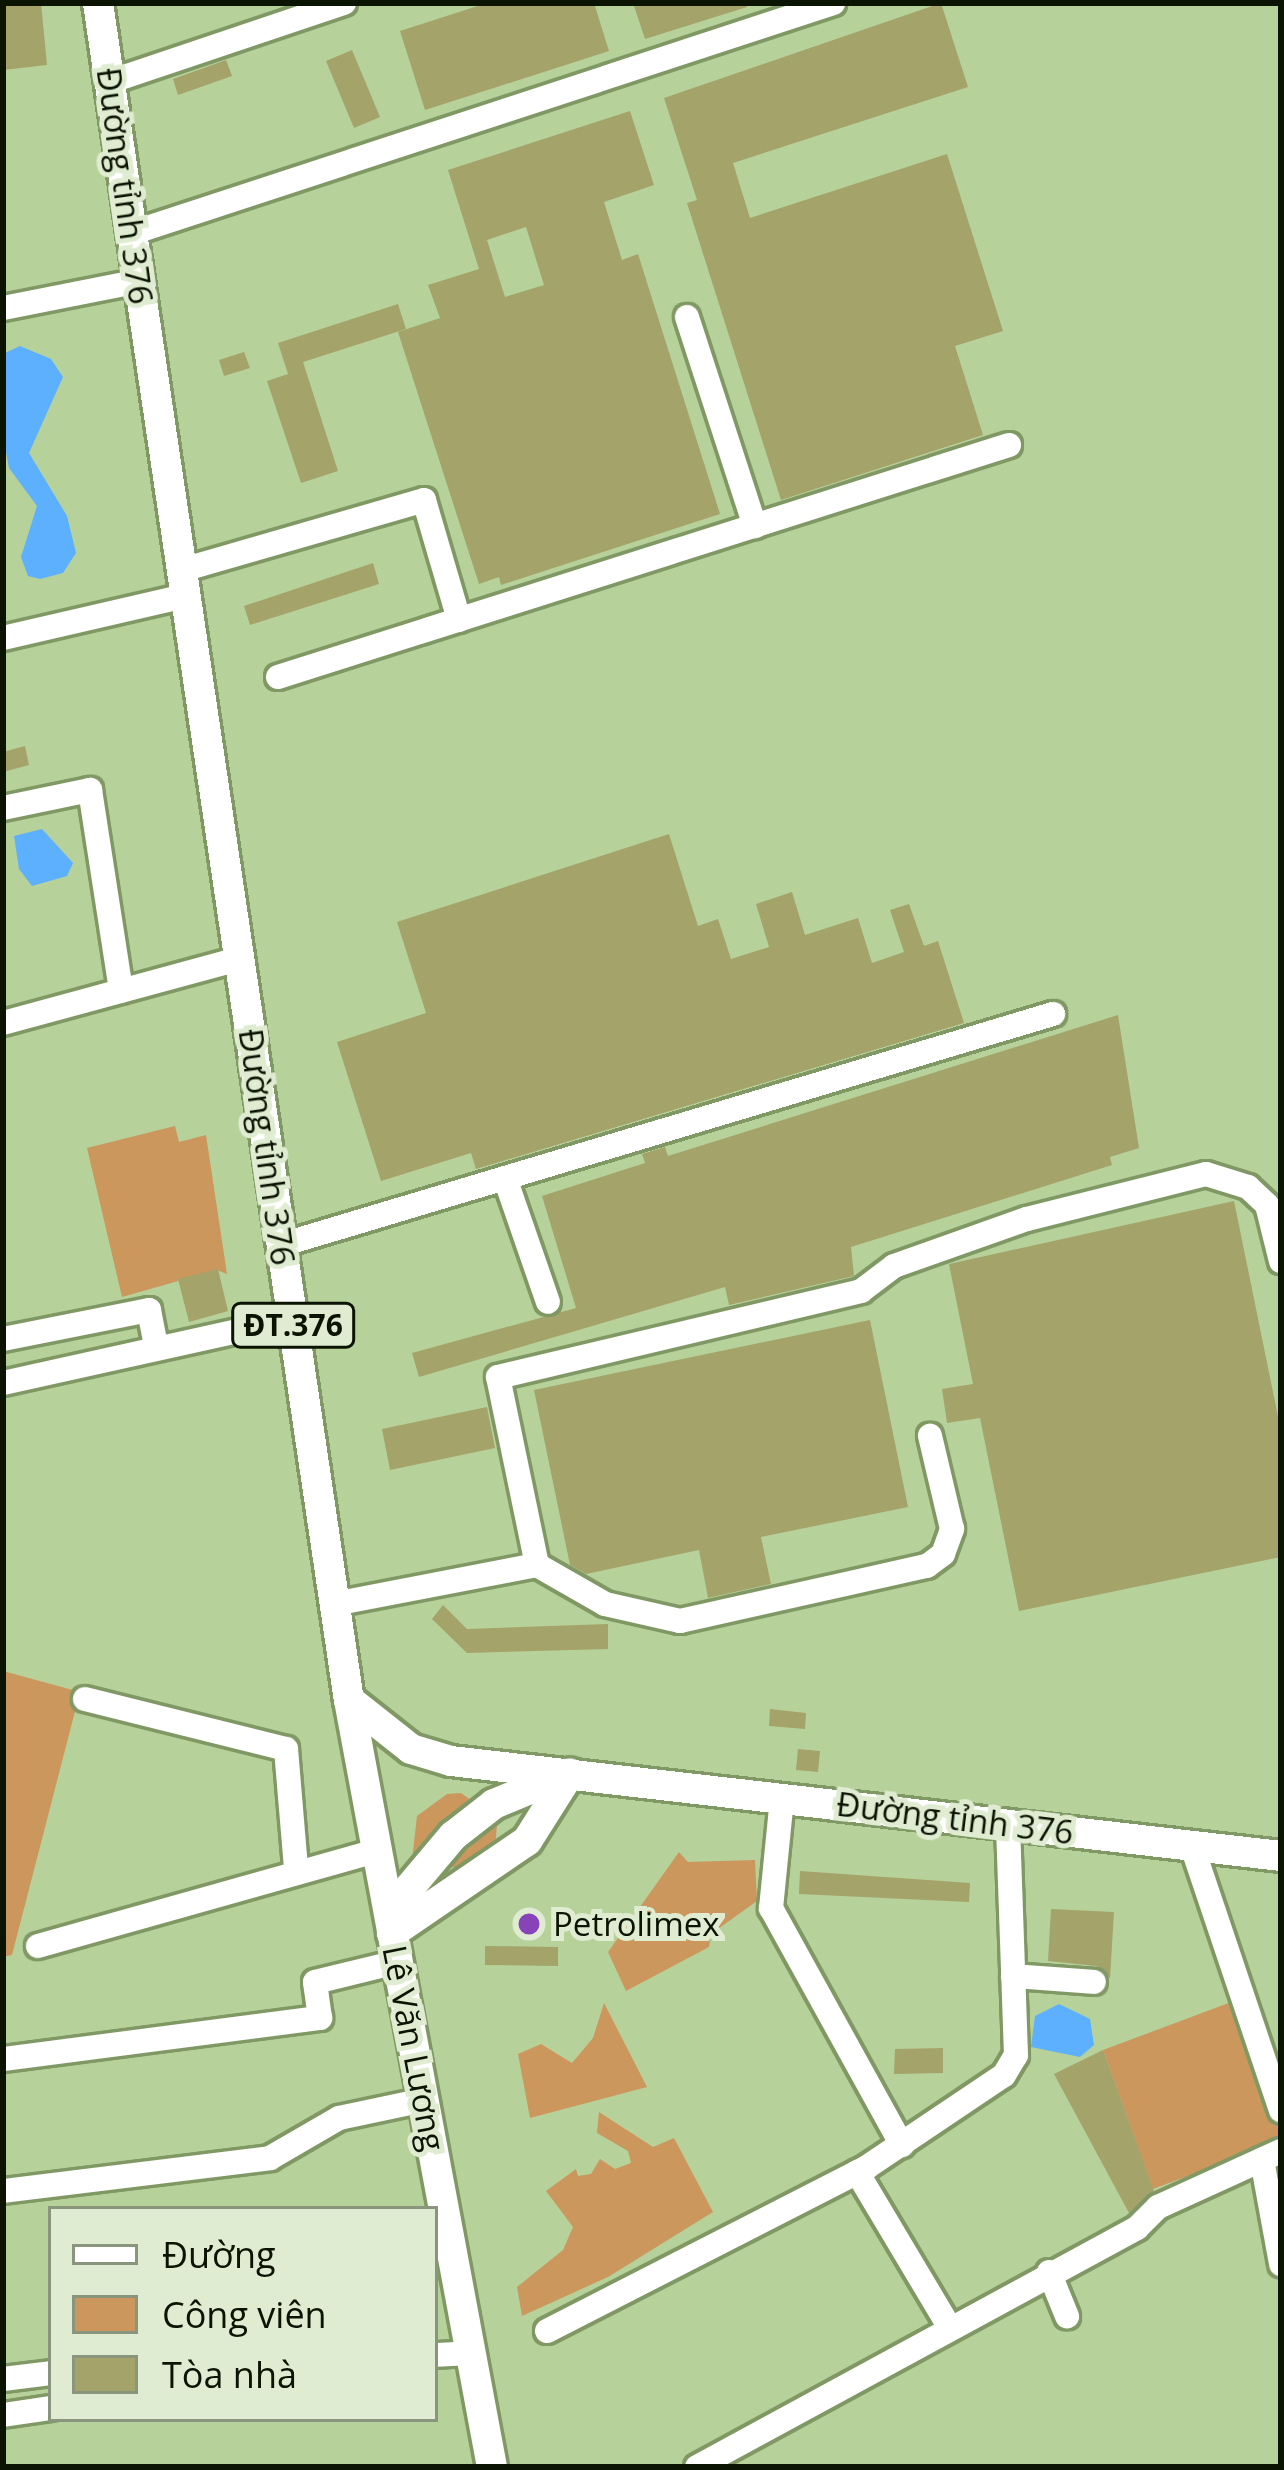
<!DOCTYPE html>
<html>
<head>
<meta charset="utf-8">
<style>
	body { margin:0 }
	#map { position:relative; width:1284px; height:2470px; overflow:hidden; background:#b7d19b; font-family:"Open Sans",sans-serif }
	div>[style] { position:absolute }
	[style*='--x'] { left:calc(var(--x)*1px); top:calc(var(--y)*1px); width:calc(var(--w)*1px); rotate:calc(var(--a)*1deg) }
	.green>* { inset:0; background:#cb975d }
	.water>* { inset:0; background:#5cb0fd }
	.building>* { inset:0; background:#a3a36a }
	.roads { filter:drop-shadow(3px 0 #809864) drop-shadow(-3px 0 #809864) drop-shadow(0 3px #809864) drop-shadow(0 -3px #809864) }
	.minor>* { height:24px; margin:-12px; padding:0 12px; transform-origin:12px; border-radius:12px; background:#fff }
	.major>* { height:30px; margin:-15px; padding:0 15px; transform-origin:15px; border-radius:15px; background:#fff }
	.dots>* { width:33px; height:33px; translate:-50% -50%; box-sizing:border-box; border:6px solid #dfecd1; border-radius:50% }
	span { translate:-50% -50%; white-space:nowrap; text-align:center; line-height:1.15; -webkit-text-stroke:10px #dfecd1; paint-order:stroke }
	.shield-label span { padding:3px 9px; background:#dfecd1; border:3px solid; border-radius:9px; -webkit-text-stroke-width:0 }
	.shield-label { font-size:30px; color:#0b1302; font-weight:700 }
	.street-label { font-size:33px; color:#0b1302 }
	.poi-label { font-size:33px; color:#0b1302 }
	.left { translate:0 -50%; text-align:left }
	.frame { position:absolute; inset:0; border:6px solid #0b1302; pointer-events:none }
	.legend { position:absolute; left:48px; top:2206px; width:390px; height:216px; box-sizing:border-box; background:#dfecd1; border:3px solid #8a957e; margin:0; padding:15px 21px; list-style:none; font-size:36px; color:#0b1302 }
	.legend li { display:flex; align-items:center; gap:24px; height:60px }
	.legend b { width:60px; border:3px solid #8a957e }
</style>
</head>
<body>
<div id="map">
	<div class="green">
		<div style="clip-path:polygon(175px 1126px,179px 1142px,206px 1135px,227px 1274px,217px 1270px,122px 1297px,87px 1148px)"></div>
		<div style="clip-path:polygon(3px 1671px,80px 1692px,12px 1955px,3px 1957px)"></div>
		<div style="clip-path:polygon(461px 1793px,471px 1800px,412px 1860px,417px 1816px,447px 1794px)"></div>
		<div style="clip-path:polygon(497px 1824px,495px 1849px,463px 1870px,447px 1866px)"></div>
		<div style="clip-path:polygon(679px 1852px,688px 1862px,755px 1860px,757px 1901px,711px 1934px,709px 1947px,626px 1991px,608px 1952px)"></div>
		<div style="clip-path:polygon(1242px 1998px,1281px 2107px,1281px 2141px,1153px 2189px,1103px 2050px)"></div>
		<div style="clip-path:polygon(604px 2003px,647px 2087px,530px 2118px,518px 2054px,541px 2044px,572px 2063px,593px 2038px)"></div>
		<div style="clip-path:polygon(599px 2112px,653px 2147px,674px 2138px,713px 2212px,608px 2277px,522px 2316px,517px 2287px,563px 2250px,573px 2227px,546px 2191px,576px 2169px,578px 2176px,591px 2174px,600px 2159px,615px 2169px,631px 2163px,628px 2151px,597px 2133px)"></div>
	</div>
	<div class="water">
		<div style="clip-path:polygon(20px 346px,51px 359px,63px 377px,29px 453px,67px 516px,76px 553px,63px 573px,40px 579px,28px 576px,21px 557px,37px 506px,9px 468px,3px 436px,3px 354px)"></div>
		<div style="clip-path:polygon(42px 829px,73px 863px,67px 876px,32px 886px,19px 869px,14px 836px)"></div>
		<div style="clip-path:polygon(1059px 2004px,1090px 2019px,1094px 2045px,1080px 2057px,1031px 2047px,1035px 2016px)"></div>
	</div>
	<div class="building">
		<div style="clip-path:polygon(3px 3px,41px 3px,47px 65px,3px 70px)"></div>
		<div style="clip-path:polygon(487px 3px,594px 3px,609px 51px,425px 110px,400px 31px)"></div>
		<div style="clip-path:polygon(633px 3px,746px 3px,747px 7px,645px 39px)"></div>
		<div style="clip-path:polygon(941px 3px,968px 87px,733px 163px,750px 218px,947px 154px,1003px 331px,955px 346px,983px 435px,781px 500px,687px 203px,697px 200px,664px 98px)"></div>
		<div style="clip-path:polygon(352px 50px,380px 117px,354px 128px,326px 61px)"></div>
		<div style="clip-path:polygon(226px 60px,232px 76px,178px 95px,173px 79px)"></div>
		<div style="clip-path:polygon(evenodd,630px 111px,654px 185px,604px 202px,622px 260px,638px 254px,720px 514px,501px 585px,499px 577px,479px 584px,398px 332px,440px 318px,428px 285px,479px 269px,448px 170px,630px 111px,526px 227px,544px 285px,505px 297px,487px 240px,526px 227px)"></div>
		<div style="clip-path:polygon(398px 304px,406px 329px,303px 362px,338px 471px,301px 483px,267px 381px,288px 374px,278px 343px)"></div>
		<div style="clip-path:polygon(244px 352px,250px 368px,224px 376px,219px 360px)"></div>
		<div style="clip-path:polygon(373px 563px,379px 584px,250px 625px,244px 606px)"></div>
		<div style="clip-path:polygon(25px 746px,29px 765px,3px 772px,3px 752px)"></div>
		<div style="clip-path:polygon(669px 834px,698px 926px,718px 919px,731px 959px,769px 947px,756px 904px,792px 892px,805px 935px,858px 918px,872px 963px,904px 952px,890px 910px,909px 904px,924px 946px,938px 941px,964px 1023px,476px 1169px,471px 1153px,381px 1181px,337px 1042px,426px 1013px,397px 922px)"></div>
		<div style="clip-path:polygon(1118px 1015px,1139px 1148px,1110px 1157px,1112px 1165px,851px 1247px,854px 1276px,729px 1305px,725px 1287px,419px 1377px,412px 1353px,576px 1308px,542px 1196px,645px 1163px,642px 1154px,665px 1147px,668px 1156px)"></div>
		<div style="clip-path:polygon(1234px 1201px,1281px 1431px,1281px 1557px,1019px 1611px,980px 1418px,947px 1423px,942px 1389px,973px 1384px,949px 1264px)"></div>
		<div style="clip-path:polygon(218px 1269px,228px 1311px,189px 1322px,178px 1279px)"></div>
		<div style="clip-path:polygon(870px 1320px,908px 1507px,761px 1537px,771px 1584px,708px 1598px,699px 1550px,586px 1574px,570px 1565px,534px 1390px)"></div>
		<div style="clip-path:polygon(487px 1407px,495px 1448px,390px 1470px,382px 1429px)"></div>
		<div style="clip-path:polygon(443px 1605px,467px 1629px,608px 1624px,608px 1649px,467px 1653px,432px 1619px)"></div>
		<div style="clip-path:polygon(770px 1709px,806px 1713px,805px 1729px,769px 1726px)"></div>
		<div style="clip-path:polygon(798px 1749px,820px 1751px,818px 1772px,796px 1770px)"></div>
		<div style="clip-path:polygon(800px 1871px,970px 1883px,969px 1902px,799px 1894px)"></div>
		<div style="clip-path:polygon(1051px 1909px,1114px 1912px,1110px 1978px,1096px 1966px,1048px 1961px)"></div>
		<div style="clip-path:polygon(485px 1946px,558px 1947px,558px 1966px,485px 1965px)"></div>
		<div style="clip-path:polygon(943px 2048px,943px 2073px,894px 2074px,895px 2049px)"></div>
		<div style="clip-path:polygon(1103px 2050px,1154px 2191px,1129px 2213px,1054px 2074px)"></div>
	</div>
	<div class="roads">
		<div class="minor">
			<div style="--x:109;--y:82;--w:248;--a:-18.6"></div>
			<div style="--x:132;--y:233;--w:738;--a:-18.16"></div>
			<div style="--x:3;--y:308;--w:139;--a:-11.2"></div>
			<div style="--x:687;--y:317;--w:220;--a:72"></div>
			<div style="--x:182;--y:570;--w:252;--a:-16.1"></div>
			<div style="--x:424;--y:500;--w:125;--a:73.7"></div>
			<div style="--x:3;--y:638;--w:187;--a:-13"></div>
			<div style="--x:278;--y:677;--w:767;--a:-17.61"></div>
			<div style="--x:3;--y:808;--w:89;--a:-11.7"></div>
			<div style="--x:90;--y:790;--w:203;--a:81.2"></div>
			<div style="--x:3;--y:1023;--w:245;--a:-15.2"></div>
			<div style="--x:505;--y:1178;--w:131;--a:70.9"></div>
			<div style="--x:281;--y:1245;--w:806;--a:-16.66"></div>
			<div style="--x:3;--y:1339;--w:149;--a:-11.2"></div>
			<div style="--x:149;--y:1310;--w:36;--a:79"></div>
			<div style="--x:3;--y:1383;--w:296;--a:-12.5"></div>
			<div style="--x:537;--y:1565;--w:192;--a:-101.7"></div>
			<div style="--x:498;--y:1377;--w:373;--a:-13.3"></div>
			<div style="--x:861;--y:1291;--w:41;--a:-37.1"></div>
			<div style="--x:894;--y:1266;--w:141;--a:-19.5"></div>
			<div style="--x:1027;--y:1219;--w:185;--a:-14.1"></div>
			<div style="--x:1206;--y:1174;--w:44;--a:17.2"></div>
			<div style="--x:1248;--y:1187;--w:26;--a:43"></div>
			<div style="--x:1267;--y:1205;--w:58;--a:76"></div>
			<div style="--x:334;--y:1604;--w:207;--a:-10.9"></div>
			<div style="--x:537;--y:1565;--w:78;--a:29.8"></div>
			<div style="--x:605;--y:1604;--w:77;--a:12.8"></div>
			<div style="--x:680;--y:1621;--w:253;--a:-12.6"></div>
			<div style="--x:927;--y:1566;--w:20;--a:-37"></div>
			<div style="--x:943;--y:1554;--w:27;--a:-70"></div>
			<div style="--x:952;--y:1529;--w:96;--a:-103.3"></div>
			<div style="--x:85;--y:1699;--w:207;--a:14"></div>
			<div style="--x:286;--y:1749;--w:118;--a:85.2"></div>
			<div style="--x:782;--y:1798;--w:111;--a:95.7"></div>
			<div style="--x:771;--y:1908;--w:271;--a:61.1"></div>
			<div style="--x:1192;--y:1846;--w:279;--a:71.4"></div>
			<div style="--x:38;--y:1946;--w:351;--a:-15.7"></div>
			<div style="--x:1013;--y:1976;--w:81;--a:4.2"></div>
			<div style="--x:3;--y:2059;--w:320;--a:-7.4"></div>
			<div style="--x:320;--y:2018;--w:36;--a:-98"></div>
			<div style="--x:315;--y:1982;--w:84;--a:-13.7"></div>
			<div style="--x:1262;--y:2160;--w:106;--a:79.6"></div>
			<div style="--x:857;--y:2172;--w:182;--a:59.2"></div>
			<div style="--x:3;--y:2191;--w:269;--a:-7"></div>
			<div style="--x:270;--y:2158;--w:80;--a:-30.1"></div>
			<div style="--x:339;--y:2118;--w:87;--a:-12"></div>
			<div style="--x:1049;--y:2272;--w:48;--a:67.8"></div>
			<div style="--x:547;--y:2331;--w:360;--a:-27.1"></div>
			<div style="--x:867;--y:2167;--w:165;--a:-33.9"></div>
			<div style="--x:1004;--y:2075;--w:23;--a:-59"></div>
			<div style="--x:1016;--y:2055;--w:231;--a:-92"></div>
			<div style="--x:435;--y:2355;--w:38;--a:-3"></div>
			<div style="--x:3;--y:2379;--w:48;--a:-7.1"></div>
			<div style="--x:3;--y:2415;--w:49;--a:-8.3"></div>
			<div style="--x:697;--y:2467;--w:501;--a:-28.51"></div>
			<div style="--x:1137;--y:2228;--w:30;--a:-45"></div>
			<div style="--x:1158;--y:2207;--w:135;--a:-24.5"></div>
		</div>
		<div class="major">
			<div style="--x:98;--y:3;--w:1715;--a:81.59"></div>
			<div style="--x:349;--y:1700;--w:79;--a:38.3"></div>
			<div style="--x:411;--y:1749;--w:42;--a:16.7"></div>
			<div style="--x:451;--y:1761;--w:835;--a:6.53"></div>
			<div style="--x:349;--y:1700;--w:780;--a:79.44"></div>
			<div style="--x:392;--y:1933;--w:49;--a:-68.6"></div>
			<div style="--x:410;--y:1887;--w:67;--a:-49.9"></div>
			<div style="--x:453;--y:1836;--w:52;--a:-38"></div>
			<div style="--x:494;--y:1804;--w:70;--a:-22.6"></div>
			<div style="--x:392;--y:1933;--w:163;--a:-34.3"></div>
			<div style="--x:527;--y:1841;--w:80;--a:-57.7"></div>
		</div>
	</div>
	<div class="dots">
		<div style="left:529px;top:1924px;background:#8743b7"></div>
	</div>
	<div class="shield-label">
		<span style="left:293px;top:1325px">ĐT.376</span>
	</div>
	<div class="street-label">
		<span style="left:125px;top:186px;rotate:82deg">Đường tỉnh 376</span>
		<span style="left:267px;top:1147px;rotate:82deg">Đường tỉnh 376</span>
		<span style="left:955px;top:1818px;rotate:7deg">Đường tỉnh 376</span>
		<span style="left:414px;top:2048px;rotate:79deg">Lê Văn Lương</span>
	</div>
	<div class="poi-label">
		<span class="left" style="left:553px;top:1924px">Petrolimex</span>
	</div>
	<div class="frame"></div>
	<ul class="legend">
	<li><b style="height:15px;background:#fff"></b>Đường</li>
	<li><b style="height:33px;background:#cb975d"></b>Công viên</li>
	<li><b style="height:33px;background:#a3a36a"></b>Tòa nhà</li>
	</ul>
</div>
</body>
</html>
